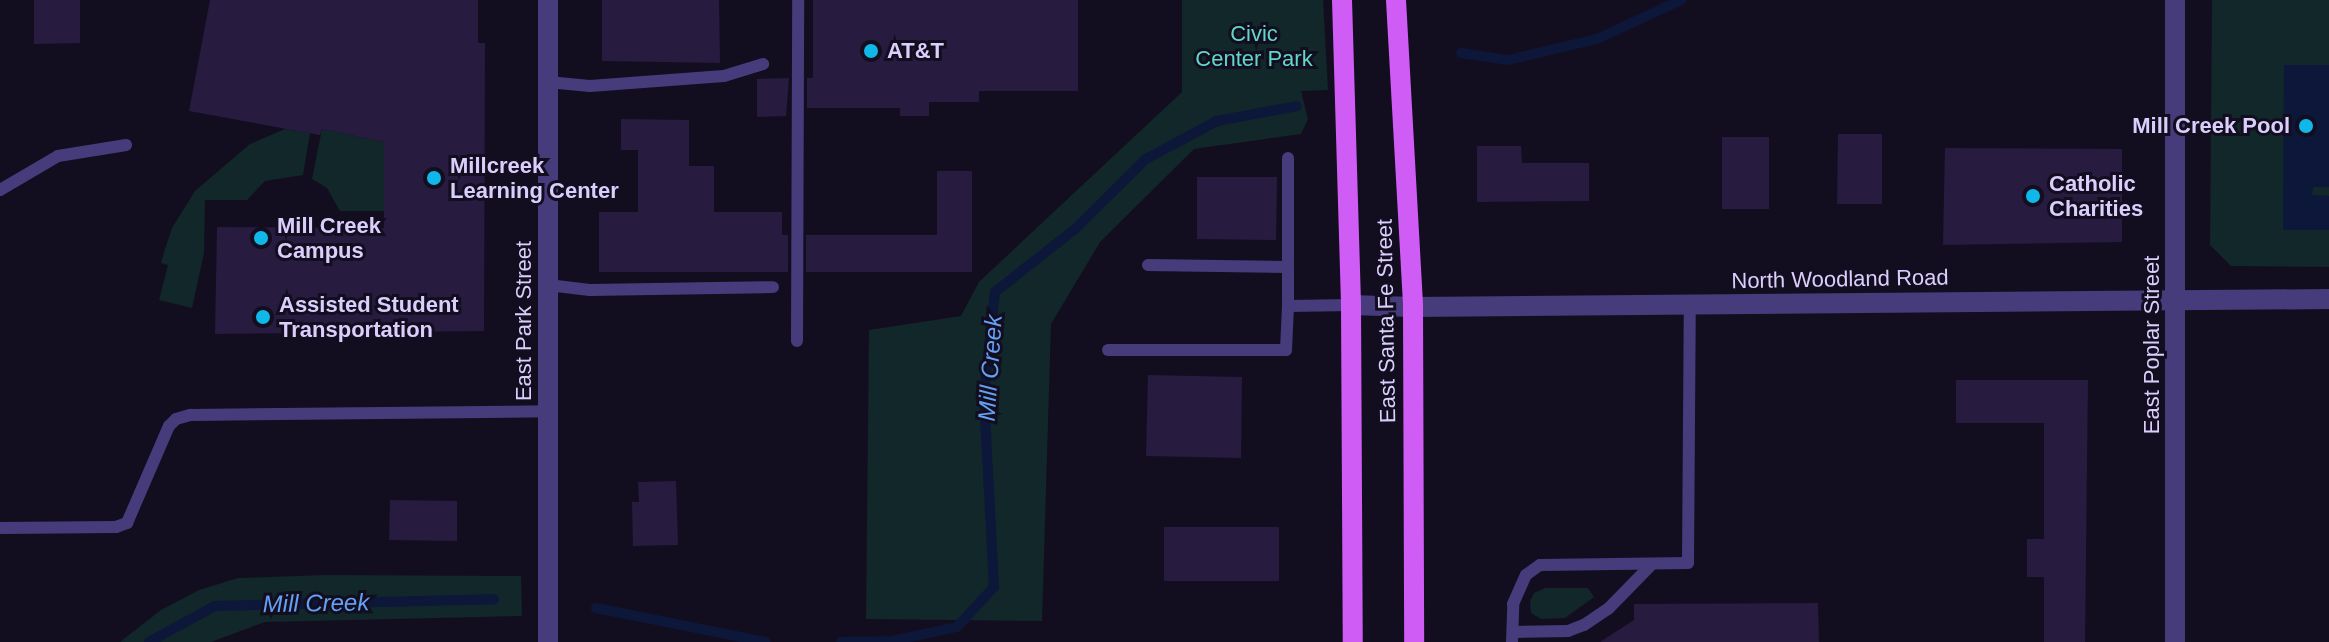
<!DOCTYPE html>
<html>
<head>
<meta charset="utf-8">
<style>
	body { margin:0 }
	#map { position:relative; width:2329px; height:642px; overflow:hidden; background:#130e1f; font-family:Arial,sans-serif }
	div>[style] { position:absolute }
	[style*='--x'] { left:calc(var(--x)*1px); top:calc(var(--y)*1px); width:calc(var(--w)*1px); rotate:calc(var(--a)*1deg) }
	.green>* { inset:0; background:#112729 }
	.water>* { inset:0; background:#0c173a }
	.stream>* { height:10px; margin:-5px; padding:0 5px; transform-origin:5px; border-radius:5px; background:#0c173a }
	.building>* { inset:0; background:#271b3f }
	.service>* { height:12px; margin:-6px; padding:0 6px; transform-origin:6px; border-radius:6px; background:#463c7b }
	.minor>* { height:20px; margin:-10px; padding:0 10px; transform-origin:10px; border-radius:10px; background:#463c7b }
	.primary>* { height:20px; margin:-10px; padding:0 10px; transform-origin:10px; border-radius:10px; background:#cf5df5 }
	.dots>* { width:22px; height:22px; translate:-50% -50%; box-sizing:border-box; border:4px solid #130e1f; border-radius:50% }
	span { translate:-50% -50%; white-space:nowrap; text-align:center; line-height:1.15; -webkit-text-stroke:6px #130e1f; paint-order:stroke }
	.park-label { font-size:22px; color:#60d7c8 }
	.poi-label { font-size:22px; color:#dacffc; font-weight:700 }
	.left { translate:0 -50%; text-align:left }
	.right { translate:-100% -50%; text-align:right }
	.street-label { font-size:22px; color:#dacffc }
	.water-label { font-size:24px; color:#64a0f5; font-style:italic }
</style>
</head>
<body>
<div id="map">
	<div class="green">
		<div style="clip-path:polygon(1182px 0,1323px 0,1328px 90px,1301px 91px,1308px 119px,1301px 134px,1194px 149px,1100px 242px,1051px 324px,1042px 621px,866px 619px,869px 330px,961px 316px,979px 282px,1182px 92px)"></div>
		<div style="clip-path:polygon(2212px 0,2329px 0,2329px 267px,2231px 266px,2210px 245px)"></div>
		<div style="clip-path:polygon(285px 129px,310px 133px,303px 175px,265px 181px,247px 200px,205px 200px,204px 253px,192px 308px,159px 300px,168px 265px,161px 263px,165px 249px,172px 228px,195px 191px,250px 144px)"></div>
		<div style="clip-path:polygon(322px 129px,384px 142px,384px 211px,340px 211px,327px 188px,312px 179px)"></div>
		<div style="clip-path:polygon(325px 575px,521px 576px,522px 616px,265px 622px,211px 642px,120px 642px,161px 610px,199px 590px,238px 578px)"></div>
		<div style="clip-path:polygon(1545px 588px,1588px 588px,1594px 597px,1565px 618px,1541px 619px,1531px 613px,1530px 601px,1534px 593px)"></div>
	</div>
	<div class="water">
		<div style="clip-path:polygon(2284px 65px,2329px 65px,2329px 187px,2313px 187px,2312px 195px,2329px 196px,2329px 230px,2283px 230px)"></div>
	</div>
	<div class="stream">
		<div style="--x:1461;--y:53;--w:48;--a:8.5"></div>
		<div style="--x:1508;--y:60;--w:91;--a:-13.3"></div>
		<div style="--x:1597;--y:39;--w:93;--a:-24.9"></div>
		<div style="--x:596;--y:608;--w:173;--a:11.3"></div>
		<div style="--x:149;--y:642;--w:75;--a:-28.6"></div>
		<div style="--x:215;--y:606;--w:279;--a:-1.4"></div>
		<div style="--x:841;--y:642;--w:50;--a:-1.1"></div>
		<div style="--x:891;--y:641;--w:67;--a:-12"></div>
		<div style="--x:957;--y:627;--w:54;--a:-47.2"></div>
		<div style="--x:994;--y:587;--w:194;--a:-93"></div>
		<div style="--x:984;--y:393;--w:102;--a:-83.8"></div>
		<div style="--x:995;--y:292;--w:102;--a:-38.2"></div>
		<div style="--x:1075;--y:229;--w:100;--a:-44.6"></div>
		<div style="--x:1146;--y:159;--w:81;--a:-28.2"></div>
		<div style="--x:1217;--y:121;--w:81;--a:-10.6"></div>
	</div>
	<div class="building">
		<div style="clip-path:polygon(34px 0,80px 0,80px 43px,34px 44px)"></div>
		<div style="clip-path:polygon(210px 0,478px 0,478px 43px,485px 43px,484px 331px,215px 334px,217px 227px,384px 228px,384px 142px,322px 129px,320px 135px,189px 111px)"></div>
		<div style="clip-path:polygon(602px 0,719px 0,720px 63px,602px 61px)"></div>
		<div style="clip-path:polygon(813px 0,1078px 0,1078px 91px,979px 91px,979px 102px,929px 102px,929px 116px,900px 116px,900px 108px,807px 108px,807px 78px,813px 78px)"></div>
		<div style="clip-path:polygon(789px 78px,786px 116px,757px 117px,757px 79px)"></div>
		<div style="clip-path:polygon(621px 119px,689px 120px,689px 166px,714px 166px,714px 212px,782px 212px,782px 235px,788px 235px,788px 272px,599px 272px,599px 212px,638px 212px,638px 150px,621px 150px)"></div>
		<div style="clip-path:polygon(1838px 134px,1882px 134px,1882px 204px,1837px 204px)"></div>
		<div style="clip-path:polygon(1722px 137px,1769px 137px,1769px 209px,1722px 209px)"></div>
		<div style="clip-path:polygon(1477px 146px,1521px 146px,1522px 163px,1589px 163px,1589px 201px,1477px 202px)"></div>
		<div style="clip-path:polygon(1945px 148px,2122px 149px,2122px 242px,1943px 245px)"></div>
		<div style="clip-path:polygon(937px 171px,972px 171px,972px 272px,806px 272px,806px 235px,937px 235px)"></div>
		<div style="clip-path:polygon(1197px 177px,1277px 177px,1276px 240px,1197px 239px)"></div>
		<div style="clip-path:polygon(1148px 375px,1242px 377px,1241px 458px,1146px 456px)"></div>
		<div style="clip-path:polygon(1956px 380px,2088px 380px,2085px 642px,2044px 642px,2044px 577px,2027px 577px,2027px 539px,2044px 539px,2044px 423px,1956px 423px)"></div>
		<div style="clip-path:polygon(676px 481px,678px 545px,633px 546px,632px 502px,639px 502px,638px 482px)"></div>
		<div style="clip-path:polygon(390px 500px,457px 501px,457px 541px,389px 540px)"></div>
		<div style="clip-path:polygon(1164px 527px,1279px 527px,1279px 581px,1164px 581px)"></div>
		<div style="clip-path:polygon(1818px 603px,1819px 642px,1600px 642px,1634px 620px,1634px 604px)"></div>
	</div>
	<div class="service">
		<div style="--x:548;--y:82;--w:42;--a:5.4"></div>
		<div style="--x:590;--y:86;--w:134;--a:-4.3"></div>
		<div style="--x:724;--y:76;--w:41;--a:-17.1"></div>
		<div style="--x:1288;--y:158;--w:148;--a:90"></div>
		<div style="--x:1288;--y:306;--w:63;--a:-0.9"></div>
		<div style="--x:0;--y:190;--w:67;--a:-30.4"></div>
		<div style="--x:58;--y:156;--w:69;--a:-9.2"></div>
		<div style="--x:1148;--y:265;--w:140;--a:0.8"></div>
		<div style="--x:548;--y:285;--w:42;--a:6.8"></div>
		<div style="--x:590;--y:290;--w:183;--a:-0.9"></div>
		<div style="--x:797;--y:341;--w:341;--a:-89.8"></div>
		<div style="--x:1108;--y:350;--w:178;--a:0"></div>
		<div style="--x:1286;--y:350;--w:44;--a:-87.4"></div>
		<div style="--x:0;--y:528;--w:116;--a:-0.5"></div>
		<div style="--x:116;--y:527;--w:12;--a:-20"></div>
		<div style="--x:127;--y:523;--w:106;--a:-66.6"></div>
		<div style="--x:169;--y:426;--w:10;--a:-45"></div>
		<div style="--x:176;--y:419;--w:15;--a:-16"></div>
		<div style="--x:190;--y:415;--w:358;--a:-0.6"></div>
		<div style="--x:1513;--y:632;--w:55;--a:-1"></div>
		<div style="--x:1568;--y:631;--w:17;--a:-21"></div>
		<div style="--x:1584;--y:625;--w:29;--a:-34"></div>
		<div style="--x:1608;--y:609;--w:63;--a:-45.6"></div>
		<div style="--x:1512;--y:642;--w:38;--a:-88"></div>
		<div style="--x:1513;--y:604;--w:32;--a:-66"></div>
		<div style="--x:1526;--y:575;--w:17;--a:-36"></div>
		<div style="--x:1540;--y:565;--w:148;--a:-0.8"></div>
		<div style="--x:1688;--y:563;--w:258;--a:-89.6"></div>
	</div>
	<div class="minor">
		<div style="--x:1351;--y:305;--w:62;--a:1.8"></div>
		<div style="--x:1413;--y:307;--w:916;--a:-0.5"></div>
		<div style="--x:548;--y:642;--w:642;--a:-90"></div>
		<div style="--x:2175;--y:642;--w:642;--a:-90"></div>
	</div>
	<div class="primary">
		<div style="--x:1342;--y:0;--w:305;--a:88.3"></div>
		<div style="--x:1351;--y:305;--w:337;--a:89.7"></div>
		<div style="--x:1396;--y:0;--w:307;--a:86.8"></div>
		<div style="--x:1413;--y:307;--w:335;--a:89.8"></div>
	</div>
	<div class="dots">
		<div style="left:871px;top:51px;background:#0fb8e9"></div>
		<div style="left:2306px;top:126px;background:#0fb8e9"></div>
		<div style="left:434px;top:178px;background:#0fb8e9"></div>
		<div style="left:2033px;top:196px;background:#0fb8e9"></div>
		<div style="left:261px;top:238px;background:#0fb8e9"></div>
		<div style="left:263px;top:317px;background:#0fb8e9"></div>
	</div>
	<div class="park-label">
		<span style="left:1254px;top:46px">Civic<br>Center Park</span>
	</div>
	<div class="poi-label">
		<span class="left" style="left:887px;top:51px">AT&amp;T</span>
		<span class="right" style="left:2290px;top:126px">Mill Creek Pool</span>
		<span class="left" style="left:450px;top:178px">Millcreek<br>Learning Center</span>
		<span class="left" style="left:2049px;top:196px">Catholic<br>Charities</span>
		<span class="left" style="left:277px;top:238px">Mill Creek<br>Campus</span>
		<span class="left" style="left:279px;top:317px">Assisted Student<br>Transportation</span>
	</div>
	<div class="street-label">
		<span style="left:1840px;top:279px;rotate:-1deg">North Woodland Road</span>
		<span style="left:524px;top:321px;rotate:-90deg">East Park Street</span>
		<span style="left:1386px;top:321px;rotate:-91deg">East Santa Fe Street</span>
		<span style="left:2152px;top:345px;rotate:-90deg">East Poplar Street</span>
	</div>
	<div class="water-label">
		<span style="left:990px;top:368px;rotate:-86deg">Mill Creek</span>
		<span style="left:316px;top:603px;rotate:-1deg">Mill Creek</span>
	</div>
</div>
</body>
</html>
